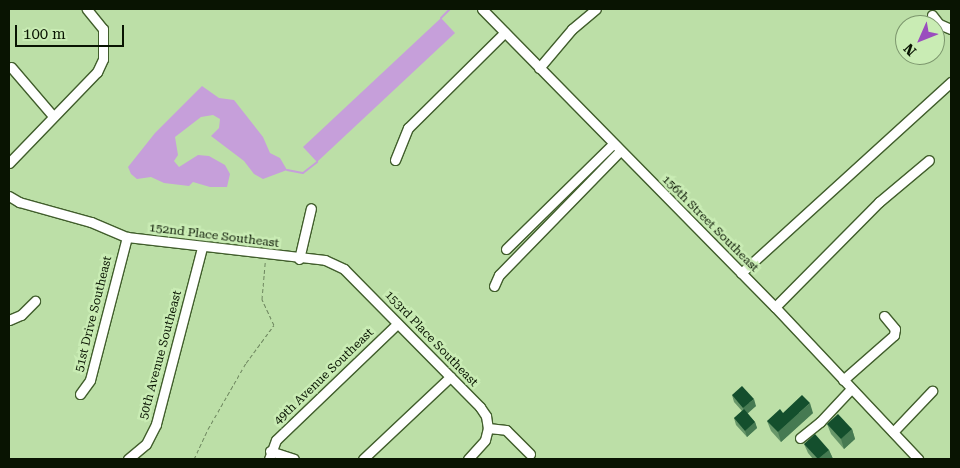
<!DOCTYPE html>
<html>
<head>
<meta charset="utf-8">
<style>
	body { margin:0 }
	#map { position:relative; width:960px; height:468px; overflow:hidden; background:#bcdfa7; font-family:"Roboto Serif",serif }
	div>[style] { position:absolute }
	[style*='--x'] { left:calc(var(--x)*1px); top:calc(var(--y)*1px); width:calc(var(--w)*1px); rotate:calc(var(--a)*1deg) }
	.water>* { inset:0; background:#c69fda }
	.stream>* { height:2px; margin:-1px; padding:0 1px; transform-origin:1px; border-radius:1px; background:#c69fda }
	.path>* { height:1px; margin-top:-0.5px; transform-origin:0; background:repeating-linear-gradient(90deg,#6e875f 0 4px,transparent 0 6.5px) }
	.roads { filter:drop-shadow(1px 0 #415e2c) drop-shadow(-1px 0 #415e2c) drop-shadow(0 1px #415e2c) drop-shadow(0 -1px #415e2c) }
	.minor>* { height:9px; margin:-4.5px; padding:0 4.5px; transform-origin:4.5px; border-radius:4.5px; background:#fff }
	.wall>* { inset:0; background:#68976a }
	.shaded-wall>* { inset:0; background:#467a52 }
	.building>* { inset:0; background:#144f2d }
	span { translate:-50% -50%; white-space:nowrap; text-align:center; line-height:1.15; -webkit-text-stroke:5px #c9ecb4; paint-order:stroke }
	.street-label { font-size:12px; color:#091402 }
	.frame { position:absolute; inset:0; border:10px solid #091402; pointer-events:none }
	.north { position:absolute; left:895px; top:15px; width:50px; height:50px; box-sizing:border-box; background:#c9ecb4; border:1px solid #7c966d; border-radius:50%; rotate:226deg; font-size:14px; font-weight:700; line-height:20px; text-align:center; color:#091402 }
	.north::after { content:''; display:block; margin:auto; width:18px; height:22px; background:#9a4dbe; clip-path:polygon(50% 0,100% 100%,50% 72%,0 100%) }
	.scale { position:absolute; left:15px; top:25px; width:109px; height:22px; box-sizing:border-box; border:2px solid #091402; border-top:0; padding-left:6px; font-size:15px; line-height:18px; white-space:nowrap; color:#091402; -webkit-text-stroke:4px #c9ecb4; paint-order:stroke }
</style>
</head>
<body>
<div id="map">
	<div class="water">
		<div style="clip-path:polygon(441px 18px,455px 33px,317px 162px,303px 147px)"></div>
		<div style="clip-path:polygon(202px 86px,219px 98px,234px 100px,263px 137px,270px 153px,280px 158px,287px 170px,263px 179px,254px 174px,244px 161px,211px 136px,219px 128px,220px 119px,213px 115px,201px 117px,175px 137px,178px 155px,174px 161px,179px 167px,198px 155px,209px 156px,225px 165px,230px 174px,227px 187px,210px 187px,193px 182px,189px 186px,164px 183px,151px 177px,137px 179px,131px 174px,128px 167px,155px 133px)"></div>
	</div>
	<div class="stream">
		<div style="--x:441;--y:18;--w:13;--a:-45"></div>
		<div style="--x:287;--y:170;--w:16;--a:11"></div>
		<div style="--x:303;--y:173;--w:18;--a:-38"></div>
	</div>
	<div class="path">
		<div style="--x:194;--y:459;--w:33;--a:-65"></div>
		<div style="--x:208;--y:429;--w:76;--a:-60.1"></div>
		<div style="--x:246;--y:363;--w:47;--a:-53.6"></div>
		<div style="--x:274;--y:325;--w:29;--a:-115"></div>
		<div style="--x:262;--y:299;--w:38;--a:-85"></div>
	</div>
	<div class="roads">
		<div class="minor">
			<div style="--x:482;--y:9;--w:418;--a:45.5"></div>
			<div style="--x:775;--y:307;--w:209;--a:46.7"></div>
			<div style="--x:932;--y:15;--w:11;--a:52"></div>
			<div style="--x:939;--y:24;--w:13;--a:23"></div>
			<div style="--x:11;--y:67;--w:65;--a:49.4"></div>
			<div style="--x:539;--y:68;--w:51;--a:-49.8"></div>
			<div style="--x:572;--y:29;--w:31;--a:-40"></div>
			<div style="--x:395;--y:160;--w:35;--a:-68"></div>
			<div style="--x:408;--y:128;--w:136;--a:-44.7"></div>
			<div style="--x:9;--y:163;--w:127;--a:-46"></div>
			<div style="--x:97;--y:72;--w:14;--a:-65"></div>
			<div style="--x:103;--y:59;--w:30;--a:-90"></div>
			<div style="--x:103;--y:29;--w:26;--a:-129"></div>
			<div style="--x:9;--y:196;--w:12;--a:31"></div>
			<div style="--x:19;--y:202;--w:75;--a:15.5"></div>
			<div style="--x:91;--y:222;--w:39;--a:23"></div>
			<div style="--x:127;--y:237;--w:199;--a:6.6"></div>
			<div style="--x:325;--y:260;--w:21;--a:25"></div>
			<div style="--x:344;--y:269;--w:194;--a:45.4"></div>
			<div style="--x:480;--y:407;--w:11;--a:56"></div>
			<div style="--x:486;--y:416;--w:12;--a:81"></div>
			<div style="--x:488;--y:428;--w:18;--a:6"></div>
			<div style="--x:506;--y:430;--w:34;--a:45"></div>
			<div style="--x:506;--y:249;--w:150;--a:-44.5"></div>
			<div style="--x:299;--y:259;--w:52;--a:-76.8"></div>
			<div style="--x:741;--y:273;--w:284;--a:-42.3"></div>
			<div style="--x:494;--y:286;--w:12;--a:-66"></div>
			<div style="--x:499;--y:275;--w:173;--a:-45.7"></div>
			<div style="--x:775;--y:307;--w:148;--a:-45.3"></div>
			<div style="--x:879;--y:202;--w:65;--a:-40"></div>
			<div style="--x:9;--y:320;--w:13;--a:-23"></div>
			<div style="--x:21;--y:315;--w:20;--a:-45"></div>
			<div style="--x:843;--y:380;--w:68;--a:-41.4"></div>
			<div style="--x:894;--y:335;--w:6;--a:-81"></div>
			<div style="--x:895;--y:329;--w:17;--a:-130"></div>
			<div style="--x:80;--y:394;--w:17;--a:-54"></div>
			<div style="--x:90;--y:380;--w:148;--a:-75.5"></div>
			<div style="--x:893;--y:432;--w:57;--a:-46.4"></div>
			<div style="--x:800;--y:438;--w:26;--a:-39"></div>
			<div style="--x:820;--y:422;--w:45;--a:-46.8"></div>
			<div style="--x:270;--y:451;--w:25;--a:18"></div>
			<div style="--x:128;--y:459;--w:23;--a:-40"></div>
			<div style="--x:146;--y:444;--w:22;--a:-63"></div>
			<div style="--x:156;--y:424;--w:182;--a:-75.4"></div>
			<div style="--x:269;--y:459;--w:20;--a:-70"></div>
			<div style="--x:276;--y:440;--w:168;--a:-43.8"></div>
			<div style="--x:363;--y:459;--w:120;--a:-43.3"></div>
			<div style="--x:468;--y:459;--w:25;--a:-48"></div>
			<div style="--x:485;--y:440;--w:12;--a:-76"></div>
		</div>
	</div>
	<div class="wall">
		<div style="clip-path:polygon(732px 395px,756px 406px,747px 413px,755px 422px,757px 428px,747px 437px,736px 425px,734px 418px,742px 411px,734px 402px)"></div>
		<div style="clip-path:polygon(783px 413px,813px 413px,781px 442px,771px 431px,767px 421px)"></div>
		<div style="clip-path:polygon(827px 424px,852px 429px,855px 439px,844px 449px,831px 434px)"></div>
		<div style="clip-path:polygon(804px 444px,829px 450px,833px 459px,813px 459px,808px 453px)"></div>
	</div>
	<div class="shaded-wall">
		<div style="clip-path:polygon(754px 399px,756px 406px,746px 415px,743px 408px)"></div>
		<div style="clip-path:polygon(810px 403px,813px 413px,781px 442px,778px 432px)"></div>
		<div style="clip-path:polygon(755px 422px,757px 428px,747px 437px,745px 431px)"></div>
		<div style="clip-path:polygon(852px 429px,855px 439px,844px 449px,841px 439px)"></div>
		<div style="clip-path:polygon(829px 450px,833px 459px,818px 459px)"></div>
	</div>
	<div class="building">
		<div style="clip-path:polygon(742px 386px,754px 399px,743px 408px,732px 395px)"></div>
		<div style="clip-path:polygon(802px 395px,810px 403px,778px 432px,767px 421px,780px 409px,783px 413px)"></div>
		<div style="clip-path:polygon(744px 409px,755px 422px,745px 431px,734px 418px)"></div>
		<div style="clip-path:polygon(838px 414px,852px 429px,841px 439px,827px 424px)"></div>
		<div style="clip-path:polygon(815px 434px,829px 450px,818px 459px,804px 444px)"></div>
	</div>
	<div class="street-label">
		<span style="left:710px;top:224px;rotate:45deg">156th Street Southeast</span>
		<span style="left:214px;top:236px;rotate:7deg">152nd Place Southeast</span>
		<span style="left:94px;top:314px;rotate:-76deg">51st Drive Southeast</span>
		<span style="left:431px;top:339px;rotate:46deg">153rd Place Southeast</span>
		<span style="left:161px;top:355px;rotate:-75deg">50th Avenue Southeast</span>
		<span style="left:324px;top:377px;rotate:-44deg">49th Avenue Southeast</span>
	</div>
	<div class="frame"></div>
	<div class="north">N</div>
	<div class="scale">100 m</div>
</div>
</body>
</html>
